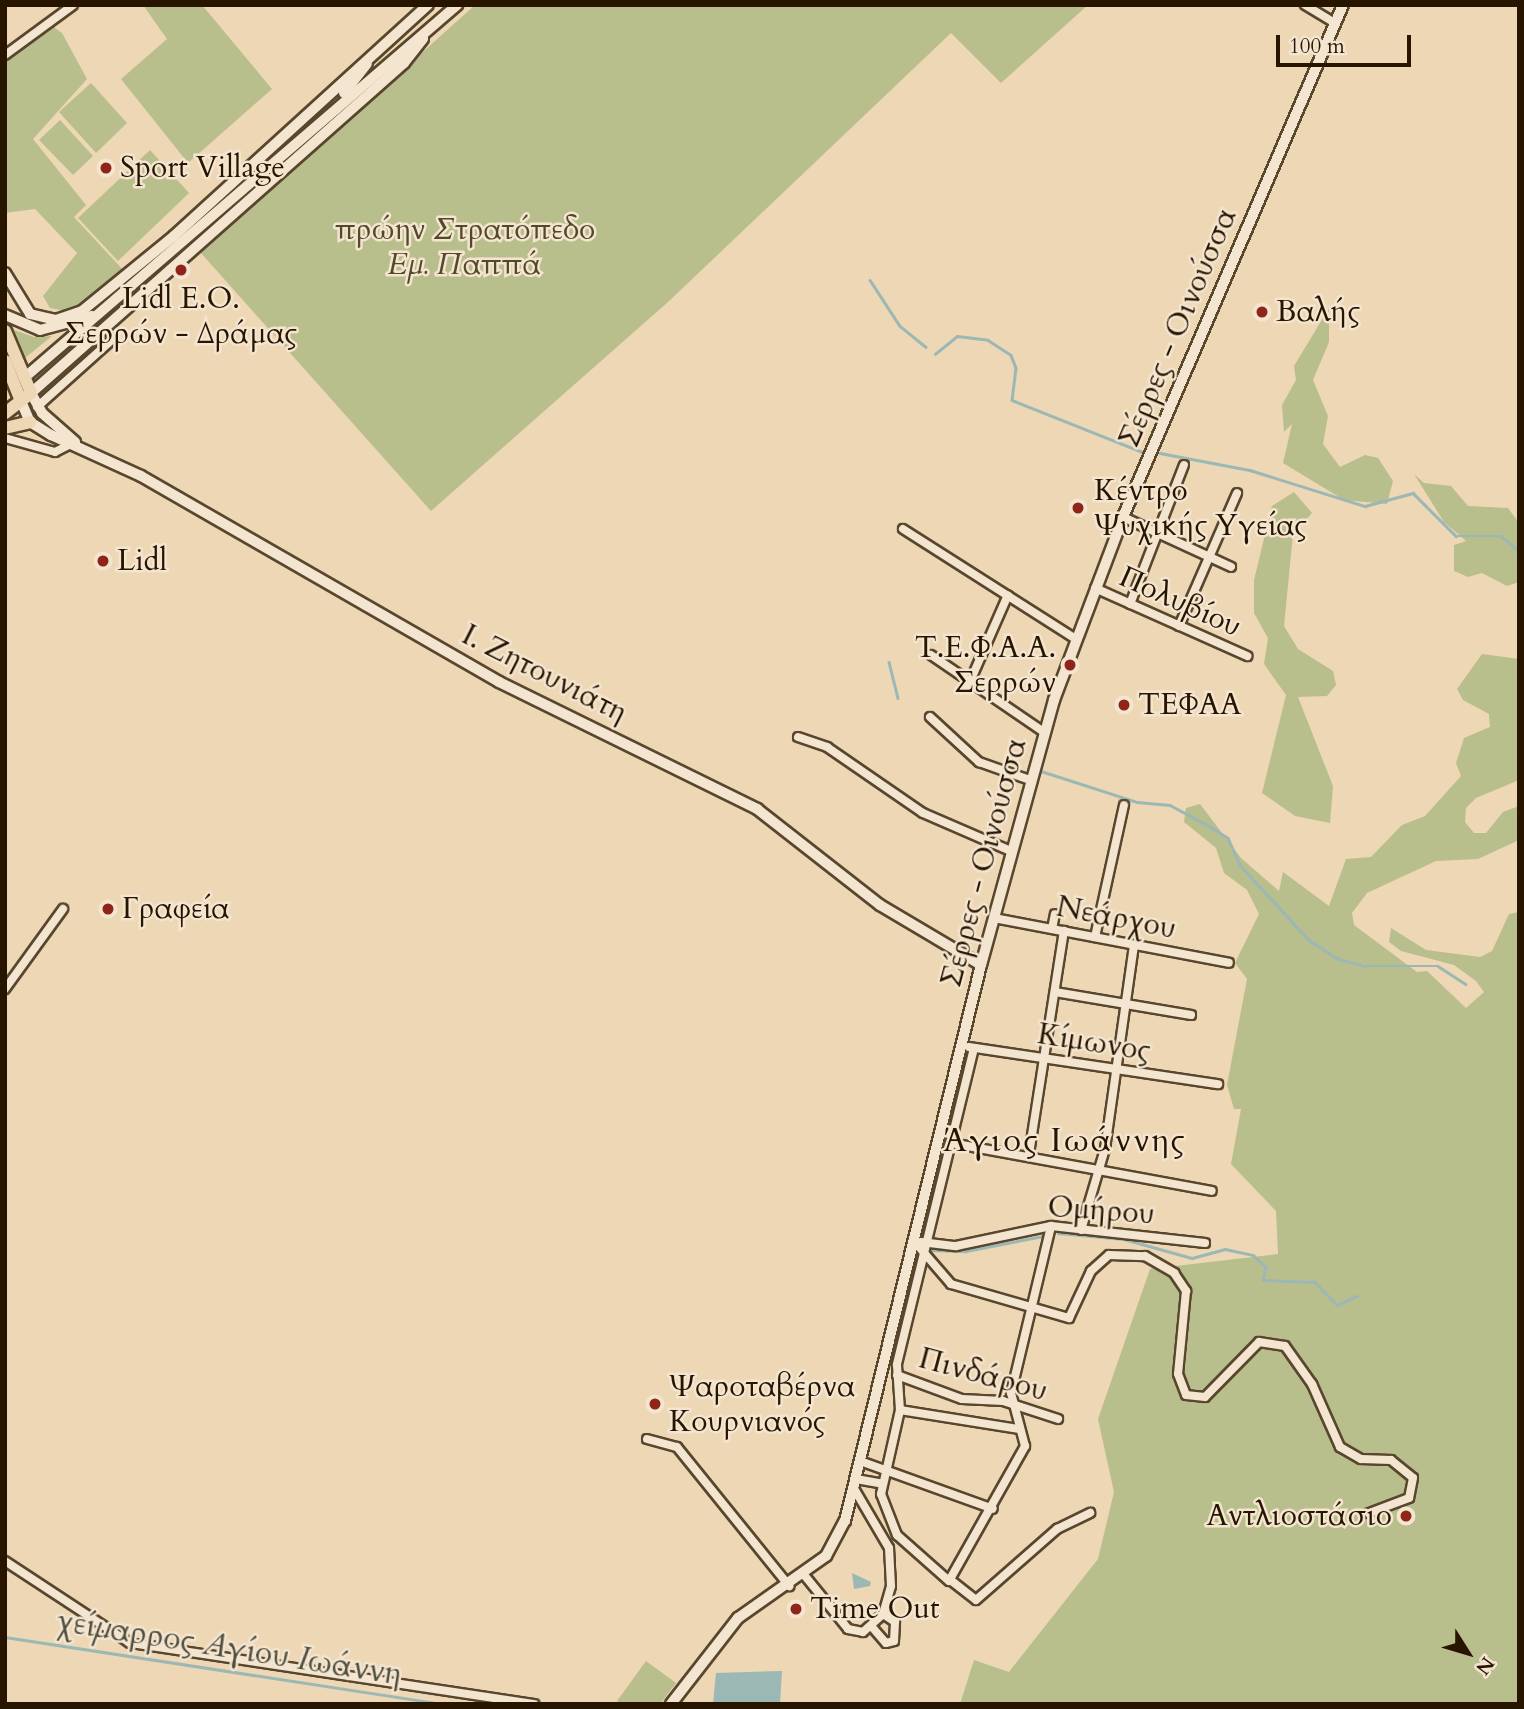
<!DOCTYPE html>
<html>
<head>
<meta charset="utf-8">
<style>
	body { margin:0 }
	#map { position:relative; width:1524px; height:1709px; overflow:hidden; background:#edd7b5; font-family:Cardo,serif }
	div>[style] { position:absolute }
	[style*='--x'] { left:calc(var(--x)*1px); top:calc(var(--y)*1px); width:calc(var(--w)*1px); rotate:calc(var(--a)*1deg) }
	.green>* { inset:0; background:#b9be8d }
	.water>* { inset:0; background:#9bb8b5 }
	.stream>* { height:2.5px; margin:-1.25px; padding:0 1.25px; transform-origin:1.25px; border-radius:1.25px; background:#9bb8b5 }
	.roads { filter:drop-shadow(2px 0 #58462d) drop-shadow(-2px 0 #58462d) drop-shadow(0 2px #58462d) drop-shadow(0 -2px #58462d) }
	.minor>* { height:8px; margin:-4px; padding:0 4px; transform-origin:4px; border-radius:4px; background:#f3e5cf }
	.tertiary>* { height:10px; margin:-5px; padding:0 5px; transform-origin:5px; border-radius:5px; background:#f3e5cf }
	.secondary>* { height:10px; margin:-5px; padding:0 5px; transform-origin:5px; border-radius:5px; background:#f3e5cf }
	.primary>* { height:12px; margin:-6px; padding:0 6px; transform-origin:6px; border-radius:6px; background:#edd7b5 }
	.dots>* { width:19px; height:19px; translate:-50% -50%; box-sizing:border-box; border:4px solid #f3e5cf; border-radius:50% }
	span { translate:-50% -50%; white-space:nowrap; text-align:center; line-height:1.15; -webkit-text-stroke:5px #f3e5cf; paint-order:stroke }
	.poi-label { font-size:30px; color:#271500 }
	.left { translate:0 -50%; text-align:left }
	.right { translate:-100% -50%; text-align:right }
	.park-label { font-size:30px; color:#53482a; font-style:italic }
	.street-label { font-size:30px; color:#271500 }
	.water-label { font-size:32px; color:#504e3f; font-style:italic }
	.quarter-label { font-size:33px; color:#271500; letter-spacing:2px }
	.frame { position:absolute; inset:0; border:7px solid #271500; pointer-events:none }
	.north { position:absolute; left:1433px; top:1618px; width:70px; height:70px; -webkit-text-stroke:5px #f3e5cf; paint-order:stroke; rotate:127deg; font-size:19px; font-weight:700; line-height:28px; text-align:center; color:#271500 }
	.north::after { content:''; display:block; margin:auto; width:24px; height:32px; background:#271500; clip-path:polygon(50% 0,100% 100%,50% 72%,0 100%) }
	.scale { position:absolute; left:1276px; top:35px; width:135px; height:32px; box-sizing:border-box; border:4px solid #271500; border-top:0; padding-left:9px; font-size:21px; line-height:24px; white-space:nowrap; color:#271500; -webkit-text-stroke:5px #f3e5cf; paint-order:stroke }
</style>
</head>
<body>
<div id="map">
	<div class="green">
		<div style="clip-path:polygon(143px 5px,202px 5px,272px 89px,188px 163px,121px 79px,167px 39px)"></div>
		<div style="clip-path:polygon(475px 5px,1088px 5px,1001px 83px,951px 33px,668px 302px,431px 511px,200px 252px)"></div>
		<div style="clip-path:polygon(51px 25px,62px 33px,87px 79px,33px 139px,86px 205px,74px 217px,125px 272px,71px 312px,50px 308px,43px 296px,77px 253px,35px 209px,5px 213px,5px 60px)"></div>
		<div style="clip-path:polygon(91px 83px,127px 123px,96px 153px,59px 112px)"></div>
		<div style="clip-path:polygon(60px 120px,93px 156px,73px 175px,39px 140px)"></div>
		<div style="clip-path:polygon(150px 150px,189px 193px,118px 261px,78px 218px)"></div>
		<div style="clip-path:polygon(1329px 308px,1329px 342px,1313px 380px,1328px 416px,1323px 444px,1340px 467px,1365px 455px,1378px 458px,1393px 481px,1387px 504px,1344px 500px,1283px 463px,1292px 424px,1284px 432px,1282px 405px,1296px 380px,1294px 366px)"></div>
		<div style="clip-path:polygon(14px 330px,34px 337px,52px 336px,25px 358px)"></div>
		<div style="clip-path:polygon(1414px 474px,1424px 483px,1451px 486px,1468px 506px,1508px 508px,1519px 523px,1519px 582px,1507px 586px,1482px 573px,1468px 577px,1454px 571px,1454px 545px,1466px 541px,1444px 522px)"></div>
		<div style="clip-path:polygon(1294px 492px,1312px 513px,1293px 534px,1284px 626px,1298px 649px,1333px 671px,1336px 685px,1327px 696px,1298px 697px,1333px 786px,1330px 823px,1295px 816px,1262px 793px,1286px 695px,1264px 664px,1268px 638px,1254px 613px,1254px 580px,1272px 506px)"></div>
		<div style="clip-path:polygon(1482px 654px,1519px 659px,1519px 780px,1476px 798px,1466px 808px,1465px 822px,1474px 833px,1486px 833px,1503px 812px,1519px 806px,1519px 840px,1478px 859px,1436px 861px,1367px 893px,1352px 913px,1354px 925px,1417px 972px,1427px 971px,1466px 1008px,1484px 992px,1476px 981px,1454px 965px,1401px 951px,1389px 942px,1391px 928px,1426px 950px,1480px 957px,1492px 951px,1509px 914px,1519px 912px,1519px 1704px,960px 1704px,974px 1660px,1009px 1672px,1098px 1559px,1114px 1492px,1098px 1419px,1150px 1269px,1278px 1254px,1276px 1211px,1231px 1164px,1241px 1109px,1234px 1109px,1227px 1085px,1247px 979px,1235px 963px,1259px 914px,1247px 890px,1224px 873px,1216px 848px,1184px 822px,1186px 808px,1200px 804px,1241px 858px,1279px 891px,1283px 872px,1329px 906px,1346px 859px,1371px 857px,1402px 825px,1425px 816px,1461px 776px,1456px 763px,1464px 738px,1490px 727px,1489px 714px,1463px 700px,1457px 689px)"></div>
		<div style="clip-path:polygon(646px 1661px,676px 1683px,660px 1704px,621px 1704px,617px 1701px)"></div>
	</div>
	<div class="water">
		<div style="clip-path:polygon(852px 1573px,871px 1582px,870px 1586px,854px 1589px)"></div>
		<div style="clip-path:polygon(782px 1671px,780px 1704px,713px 1704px,716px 1673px)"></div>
	</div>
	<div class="stream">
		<div style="--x:870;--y:280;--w:55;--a:56.9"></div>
		<div style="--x:900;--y:326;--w:33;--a:39"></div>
		<div style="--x:935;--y:354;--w:28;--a:-39"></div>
		<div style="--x:957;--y:336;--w:31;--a:7"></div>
		<div style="--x:988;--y:340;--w:27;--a:33"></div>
		<div style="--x:1011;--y:355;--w:14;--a:69"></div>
		<div style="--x:1016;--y:368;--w:32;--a:97"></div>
		<div style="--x:1012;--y:400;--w:141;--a:21.7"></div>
		<div style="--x:1160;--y:453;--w:92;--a:10.7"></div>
		<div style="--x:1250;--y:470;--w:121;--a:17.4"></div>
		<div style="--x:1365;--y:506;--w:50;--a:-15.2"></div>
		<div style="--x:1413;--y:493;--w:61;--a:45"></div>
		<div style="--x:1456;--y:536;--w:45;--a:0"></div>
		<div style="--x:1501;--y:536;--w:23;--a:40"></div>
		<div style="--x:889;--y:662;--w:37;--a:76"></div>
		<div style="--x:1041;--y:771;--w:101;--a:17.9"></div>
		<div style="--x:1137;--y:802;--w:33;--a:5"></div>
		<div style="--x:1170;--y:805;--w:47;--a:28.2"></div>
		<div style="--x:1211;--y:827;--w:20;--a:33"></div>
		<div style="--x:1228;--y:838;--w:30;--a:66"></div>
		<div style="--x:1240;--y:865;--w:102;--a:47.4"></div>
		<div style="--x:1309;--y:940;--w:35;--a:33"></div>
		<div style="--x:1338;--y:959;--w:28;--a:15"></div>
		<div style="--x:1365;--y:966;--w:73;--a:0"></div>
		<div style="--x:1438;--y:966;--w:33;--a:33"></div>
		<div style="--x:1058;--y:1233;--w:66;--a:5.2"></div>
		<div style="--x:1124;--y:1239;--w:71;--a:15.6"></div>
		<div style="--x:1192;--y:1258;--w:34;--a:-15"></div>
		<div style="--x:1225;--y:1249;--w:29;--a:12"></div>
		<div style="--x:1253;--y:1255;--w:18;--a:43"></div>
		<div style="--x:1266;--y:1267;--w:13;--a:103"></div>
		<div style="--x:1263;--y:1280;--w:52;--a:2.2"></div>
		<div style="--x:1315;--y:1282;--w:32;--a:46"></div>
		<div style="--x:1337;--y:1305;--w:22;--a:-24"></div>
		<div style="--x:930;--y:1250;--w:36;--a:2"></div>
		<div style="--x:966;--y:1251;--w:78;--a:-11"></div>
		<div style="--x:5;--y:1637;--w:445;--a:8.7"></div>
	</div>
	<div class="roads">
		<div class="minor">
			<div style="--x:1305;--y:5;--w:35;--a:31"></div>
			<div style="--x:5;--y:55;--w:84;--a:-36.3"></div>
			<div style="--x:37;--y:407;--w:103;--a:-41.9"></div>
			<div style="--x:5;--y:438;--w:52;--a:15.6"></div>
			<div style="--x:55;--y:452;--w:22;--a:-27"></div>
			<div style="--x:1123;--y:517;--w:119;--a:24.8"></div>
			<div style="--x:903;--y:529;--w:206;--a:32.5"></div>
			<div style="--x:1095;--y:588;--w:167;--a:24.1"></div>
			<div style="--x:1130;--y:604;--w:149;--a:-68.8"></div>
			<div style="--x:1179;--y:626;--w:145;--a:-66.4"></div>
			<div style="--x:931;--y:655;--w:137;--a:34.3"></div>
			<div style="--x:968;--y:686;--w:99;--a:-66.3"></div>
			<div style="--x:930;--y:717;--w:67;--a:42.6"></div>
			<div style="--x:979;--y:762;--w:54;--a:19.4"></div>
			<div style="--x:798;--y:737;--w:31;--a:19"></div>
			<div style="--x:827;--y:747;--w:116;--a:34.5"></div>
			<div style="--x:923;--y:813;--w:96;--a:23.4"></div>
			<div style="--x:994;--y:918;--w:239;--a:10.8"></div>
			<div style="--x:1052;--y:929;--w:15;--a:-79"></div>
			<div style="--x:1095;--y:937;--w:135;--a:-77.6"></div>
			<div style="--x:5;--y:989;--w:99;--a:-54.1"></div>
			<div style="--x:1055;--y:992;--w:138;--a:9.6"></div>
			<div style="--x:969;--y:1047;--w:252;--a:8.5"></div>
			<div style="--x:974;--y:1048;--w:326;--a:103.7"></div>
			<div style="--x:897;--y:1365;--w:45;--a:86.2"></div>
			<div style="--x:900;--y:1410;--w:86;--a:102.7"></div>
			<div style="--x:881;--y:1494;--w:44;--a:68.7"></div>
			<div style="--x:897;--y:1535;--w:69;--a:41.5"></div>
			<div style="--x:949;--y:1581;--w:155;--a:-60.6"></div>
			<div style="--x:1025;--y:1446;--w:55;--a:-104.8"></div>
			<div style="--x:1011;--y:1393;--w:172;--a:-76.5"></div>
			<div style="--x:951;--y:1143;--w:265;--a:10.4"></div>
			<div style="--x:1029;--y:1154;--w:226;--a:-81.1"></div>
			<div style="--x:1081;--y:1230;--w:84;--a:-73.5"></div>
			<div style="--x:1105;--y:1149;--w:206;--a:-81.9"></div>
			<div style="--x:913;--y:1240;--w:58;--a:49.2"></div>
			<div style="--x:951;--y:1284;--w:123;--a:16.1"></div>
			<div style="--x:1069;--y:1318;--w:52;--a:-64.9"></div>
			<div style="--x:1091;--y:1271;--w:24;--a:-42"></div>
			<div style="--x:1109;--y:1255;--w:36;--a:2"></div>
			<div style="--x:1145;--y:1256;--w:34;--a:30"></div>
			<div style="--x:1174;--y:1273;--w:22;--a:56"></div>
			<div style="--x:1186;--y:1291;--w:83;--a:95.5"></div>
			<div style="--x:1178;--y:1374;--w:22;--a:69"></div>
			<div style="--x:1186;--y:1395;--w:19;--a:6"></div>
			<div style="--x:1205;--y:1397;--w:77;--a:-45.5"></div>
			<div style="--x:1259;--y:1342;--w:26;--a:9"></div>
			<div style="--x:1285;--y:1346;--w:47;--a:54.6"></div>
			<div style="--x:1312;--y:1384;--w:69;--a:66"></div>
			<div style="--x:1340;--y:1447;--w:24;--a:30"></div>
			<div style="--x:1361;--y:1459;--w:30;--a:2"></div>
			<div style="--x:1391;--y:1460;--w:28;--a:39"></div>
			<div style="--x:1413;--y:1478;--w:20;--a:101"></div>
			<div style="--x:1409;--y:1498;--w:43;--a:159.4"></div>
			<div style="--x:921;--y:1242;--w:35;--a:7"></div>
			<div style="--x:956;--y:1246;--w:97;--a:-11.9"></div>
			<div style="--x:1051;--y:1226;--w:155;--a:6.3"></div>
			<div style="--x:897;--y:1375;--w:69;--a:20.3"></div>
			<div style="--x:962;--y:1399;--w:41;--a:2.8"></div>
			<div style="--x:1003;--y:1401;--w:58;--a:18.1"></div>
			<div style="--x:900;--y:1410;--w:121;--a:9.1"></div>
			<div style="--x:647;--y:1439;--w:31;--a:15"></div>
			<div style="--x:677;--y:1447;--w:179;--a:51.1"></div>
			<div style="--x:860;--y:1461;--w:141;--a:19.8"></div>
			<div style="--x:856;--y:1479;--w:27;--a:10"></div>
			<div style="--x:5;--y:1561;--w:149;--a:33.3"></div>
			<div style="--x:130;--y:1643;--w:409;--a:8.6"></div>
			<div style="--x:805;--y:1576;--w:68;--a:50.9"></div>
			<div style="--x:848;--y:1629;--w:15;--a:11"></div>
			<div style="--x:863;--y:1632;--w:27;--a:-42"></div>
			<div style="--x:883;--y:1614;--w:29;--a:-74"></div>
			<div style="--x:891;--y:1586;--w:38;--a:-93"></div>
			<div style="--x:889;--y:1548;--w:71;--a:-120.5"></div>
			<div style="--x:953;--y:1582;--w:29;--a:38"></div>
			<div style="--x:976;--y:1600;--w:108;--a:-41.2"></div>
			<div style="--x:1057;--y:1529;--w:37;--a:-26"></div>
			<div style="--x:872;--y:1627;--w:21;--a:49"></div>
			<div style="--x:886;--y:1643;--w:8;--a:-14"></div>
			<div style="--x:894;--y:1641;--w:19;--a:-87"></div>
			<div style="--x:895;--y:1622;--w:14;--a:-146"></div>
		</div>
		<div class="tertiary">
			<div style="--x:5;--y:273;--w:48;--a:58.6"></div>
			<div style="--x:30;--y:314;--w:27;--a:13"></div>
			<div style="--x:56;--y:320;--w:28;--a:-19"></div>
			<div style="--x:82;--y:311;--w:119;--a:-39.2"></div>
			<div style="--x:174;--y:236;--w:343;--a:-42.3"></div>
			<div style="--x:31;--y:393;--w:23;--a:61"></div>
			<div style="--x:42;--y:413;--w:44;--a:41.3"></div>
			<div style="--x:21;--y:401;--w:23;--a:67"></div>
			<div style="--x:30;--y:422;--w:25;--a:32"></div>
			<div style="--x:51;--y:435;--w:99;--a:24.5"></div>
			<div style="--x:141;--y:476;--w:413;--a:29.9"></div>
			<div style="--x:499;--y:682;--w:288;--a:26.2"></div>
			<div style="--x:757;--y:809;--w:156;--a:38"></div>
			<div style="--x:880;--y:905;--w:117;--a:30.7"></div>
			<div style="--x:671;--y:1704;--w:109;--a:-52.1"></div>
			<div style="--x:738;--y:1618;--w:108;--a:-35.2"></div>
			<div style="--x:826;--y:1556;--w:40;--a:-62"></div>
			<div style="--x:845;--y:1521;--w:572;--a:-76.26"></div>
			<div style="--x:981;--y:965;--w:275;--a:-74.6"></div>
			<div style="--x:1054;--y:700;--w:196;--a:-69.3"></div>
			<div style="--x:1123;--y:517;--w:557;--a:-66.75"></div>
		</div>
		<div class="secondary">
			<div style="--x:344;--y:93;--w:37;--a:-52"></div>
			<div style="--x:5;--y:315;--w:38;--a:23"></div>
			<div style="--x:40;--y:330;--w:54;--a:-15.1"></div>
			<div style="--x:24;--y:378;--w:572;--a:-40.74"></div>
			<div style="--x:31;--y:393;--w:498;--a:-41.5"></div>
			<div style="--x:404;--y:63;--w:31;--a:-52"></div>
		</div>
		<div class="primary">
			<div style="--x:5;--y:331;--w:67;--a:67.2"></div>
			<div style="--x:31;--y:393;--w:33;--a:142"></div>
			<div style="--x:5;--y:361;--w:43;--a:68.2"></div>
			<div style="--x:5;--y:428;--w:26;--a:-13"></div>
		</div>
	</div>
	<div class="dots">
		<div style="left:106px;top:168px;background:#8f2418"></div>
		<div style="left:181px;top:270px;background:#8f2418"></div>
		<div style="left:1262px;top:312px;background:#8f2418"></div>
		<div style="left:1078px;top:508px;background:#8f2418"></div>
		<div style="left:103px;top:561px;background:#8f2418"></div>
		<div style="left:1070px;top:665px;background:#8f2418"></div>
		<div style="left:1124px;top:705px;background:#8f2418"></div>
		<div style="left:108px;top:909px;background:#8f2418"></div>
		<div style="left:655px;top:1404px;background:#8f2418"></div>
		<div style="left:1406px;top:1516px;background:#8f2418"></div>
		<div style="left:796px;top:1609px;background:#8f2418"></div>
	</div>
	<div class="poi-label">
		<span class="left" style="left:120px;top:168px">Sport Village</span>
		<span style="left:181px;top:316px">Lidl Ε.Ο.<br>Σερρών - Δράμας</span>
		<span class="left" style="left:1276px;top:312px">Βαλής</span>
		<span class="left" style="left:1094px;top:508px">Κέντρο<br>Ψυχικής Υγείας</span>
		<span class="left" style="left:117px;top:561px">Lidl</span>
		<span class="right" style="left:1056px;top:665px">Τ.Ε.Φ.Α.Α.<br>Σερρών</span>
		<span class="left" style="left:1138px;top:705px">ΤΕΦΑΑ</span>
		<span class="left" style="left:122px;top:909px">Γραφεία</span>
		<span class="left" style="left:669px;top:1404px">Ψαροταβέρνα<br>Κουρνιανός</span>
		<span class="right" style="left:1392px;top:1516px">Αντλιοστάσιο</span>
		<span class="left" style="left:810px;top:1609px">Time Out</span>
	</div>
	<div class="park-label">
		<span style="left:465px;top:247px">πρώην Στρατόπεδο<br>Εμ. Παππά</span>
	</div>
	<div class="street-label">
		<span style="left:1178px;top:328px;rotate:-67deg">Σέρρες - Οινούσσα</span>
		<span style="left:1180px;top:602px;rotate:24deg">Πολυβίου</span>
		<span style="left:544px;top:674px;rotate:27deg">Ι. Ζητουνιάτη</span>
		<span style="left:984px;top:863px;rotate:-75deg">Σέρρες - Οινούσσα</span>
		<span style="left:1116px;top:918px;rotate:11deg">Νεάρχου</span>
		<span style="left:1094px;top:1043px;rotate:9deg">Κίμωνος</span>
		<span style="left:1101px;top:1211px;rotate:4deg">Ομήρου</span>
		<span style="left:983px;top:1375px;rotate:15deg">Πινδάρου</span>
	</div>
	<div class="water-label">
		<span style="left:229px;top:1648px;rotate:9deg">χείμαρρος Αγίου Ιωάννη</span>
	</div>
	<div class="quarter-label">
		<span style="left:1065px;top:1141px">Άγιος Ιωάννης</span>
	</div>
	<div class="frame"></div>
	<div class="north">N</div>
	<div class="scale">100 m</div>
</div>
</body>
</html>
